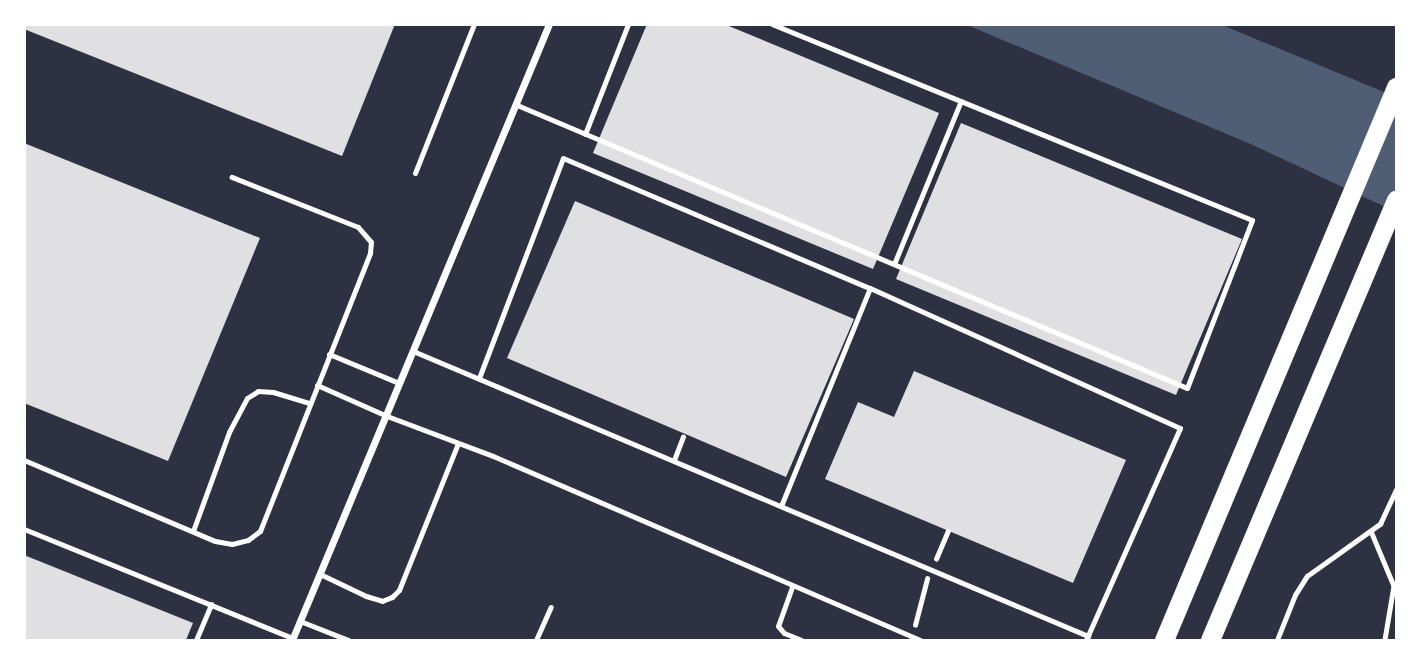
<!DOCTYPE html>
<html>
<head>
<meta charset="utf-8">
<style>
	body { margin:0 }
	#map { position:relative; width:1421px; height:665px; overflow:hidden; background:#2d3142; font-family:Signika,sans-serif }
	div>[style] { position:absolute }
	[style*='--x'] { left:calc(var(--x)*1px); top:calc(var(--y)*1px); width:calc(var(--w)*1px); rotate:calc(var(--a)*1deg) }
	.water>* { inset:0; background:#4f5d75 }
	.building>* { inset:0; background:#e0e0e3 }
	.path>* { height:4.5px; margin:-2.25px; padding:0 2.25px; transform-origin:2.25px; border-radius:2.25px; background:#fff }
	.service>* { height:5px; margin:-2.5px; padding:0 2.5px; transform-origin:2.5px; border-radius:2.5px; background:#fff }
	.minor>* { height:7px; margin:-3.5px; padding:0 3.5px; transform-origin:3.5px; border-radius:3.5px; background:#fff }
	.trunk>* { height:19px; margin:-9.5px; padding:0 9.5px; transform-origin:9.5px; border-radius:9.5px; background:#fff }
	span { translate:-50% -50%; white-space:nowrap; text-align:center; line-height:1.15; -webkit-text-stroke:6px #fff; paint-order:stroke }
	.frame { position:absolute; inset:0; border:26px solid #fff; pointer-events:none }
</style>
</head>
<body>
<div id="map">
	<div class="water">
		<div style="clip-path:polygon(967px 25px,1222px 25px,1396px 97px,1396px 212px,1253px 145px)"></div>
	</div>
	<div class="building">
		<div style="clip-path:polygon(24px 24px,395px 24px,342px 156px,24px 29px)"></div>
		<div style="clip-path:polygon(647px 24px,724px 24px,939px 113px,873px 269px,593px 153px)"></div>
		<div style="clip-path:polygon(961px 123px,1242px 239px,1176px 395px,896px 279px)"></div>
		<div style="clip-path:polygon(24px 143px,260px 238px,168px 461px,24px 403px)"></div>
		<div style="clip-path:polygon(575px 201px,854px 319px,786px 477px,507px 358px)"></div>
		<div style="clip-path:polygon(914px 371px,1126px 460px,1073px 583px,825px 479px,858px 402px,894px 417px)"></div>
		<div style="clip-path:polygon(24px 555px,193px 623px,186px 640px,24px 640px)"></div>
	</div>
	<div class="path">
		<div style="--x:1371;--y:531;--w:60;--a:67.3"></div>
		<div style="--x:1394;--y:586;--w:55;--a:99.5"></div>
		<div style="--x:936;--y:559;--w:30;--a:-67"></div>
		<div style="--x:915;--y:625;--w:48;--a:-75.4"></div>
		<div style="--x:1277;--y:640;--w:48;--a:-68.2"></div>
		<div style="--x:1295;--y:595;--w:22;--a:-58"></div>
		<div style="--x:1307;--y:576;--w:90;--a:-35.5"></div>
		<div style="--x:1380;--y:524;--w:38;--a:-65"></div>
	</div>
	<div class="service">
		<div style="--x:517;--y:105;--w:727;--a:22.9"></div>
		<div style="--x:1187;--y:388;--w:180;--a:-68.8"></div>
		<div style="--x:1252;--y:220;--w:518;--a:-157.79"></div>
		<div style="--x:585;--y:134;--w:118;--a:-68.6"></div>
		<div style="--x:415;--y:173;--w:160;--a:-68.4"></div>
		<div style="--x:894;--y:264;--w:176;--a:-67.7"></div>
		<div style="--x:413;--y:351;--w:733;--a:22.89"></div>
		<div style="--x:329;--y:354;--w:76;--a:22.5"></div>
		<div style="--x:479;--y:378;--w:235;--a:-69.1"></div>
		<div style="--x:563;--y:158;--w:333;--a:23"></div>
		<div style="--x:870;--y:288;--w:340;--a:24.3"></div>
		<div style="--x:1180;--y:428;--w:232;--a:113.9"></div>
		<div style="--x:317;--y:385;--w:77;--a:23.9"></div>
		<div style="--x:387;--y:416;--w:113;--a:20.7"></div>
		<div style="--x:493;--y:456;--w:465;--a:23.3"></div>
		<div style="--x:24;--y:460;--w:207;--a:23"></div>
		<div style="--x:215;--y:541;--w:17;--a:10"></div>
		<div style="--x:232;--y:544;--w:16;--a:-14"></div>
		<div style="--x:248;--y:540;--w:15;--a:-37"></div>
		<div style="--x:260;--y:531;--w:299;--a:-68.4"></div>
		<div style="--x:370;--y:253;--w:11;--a:-85"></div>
		<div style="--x:371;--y:242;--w:20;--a:-131"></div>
		<div style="--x:358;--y:227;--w:136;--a:-158.4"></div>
		<div style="--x:674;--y:460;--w:25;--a:-69"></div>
		<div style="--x:781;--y:506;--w:235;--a:-67.8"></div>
		<div style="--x:24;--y:529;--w:290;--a:22.1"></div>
		<div style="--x:193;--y:531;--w:105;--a:-70"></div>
		<div style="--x:229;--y:432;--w:38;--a:-62"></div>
		<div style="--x:247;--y:398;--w:13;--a:-32"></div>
		<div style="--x:258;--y:391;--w:15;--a:4"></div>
		<div style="--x:273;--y:392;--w:39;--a:17"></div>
		<div style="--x:320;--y:574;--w:51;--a:25.6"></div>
		<div style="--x:366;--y:596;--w:17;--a:17"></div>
		<div style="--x:382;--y:601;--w:11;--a:-22"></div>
		<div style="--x:392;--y:597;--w:10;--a:-45"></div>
		<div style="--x:399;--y:590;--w:158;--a:-68.1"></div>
		<div style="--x:792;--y:587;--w:41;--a:109.7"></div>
		<div style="--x:778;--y:626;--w:9;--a:49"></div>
		<div style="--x:784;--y:633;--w:18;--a:22"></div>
		<div style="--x:300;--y:621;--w:52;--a:21.6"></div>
		<div style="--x:196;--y:640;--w:39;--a:-67"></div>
		<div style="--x:536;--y:640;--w:36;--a:-66"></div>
	</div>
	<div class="minor">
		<div style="--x:292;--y:640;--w:667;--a:-67.35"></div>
	</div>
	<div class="trunk">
		<div style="--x:1164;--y:640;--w:600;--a:-67.24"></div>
		<div style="--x:1210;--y:640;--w:478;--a:-67.1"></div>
	</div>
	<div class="frame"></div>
</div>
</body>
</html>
